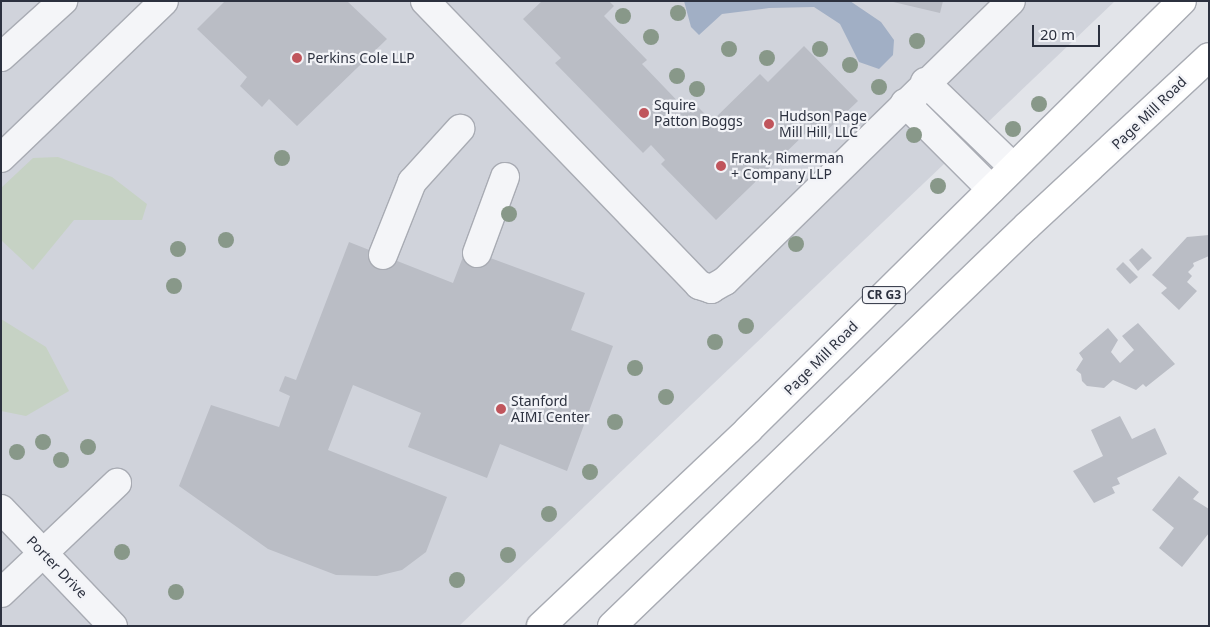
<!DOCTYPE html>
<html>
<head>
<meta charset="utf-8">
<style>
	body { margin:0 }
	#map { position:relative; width:1210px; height:627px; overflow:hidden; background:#e2e4e9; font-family:"Noto Sans",sans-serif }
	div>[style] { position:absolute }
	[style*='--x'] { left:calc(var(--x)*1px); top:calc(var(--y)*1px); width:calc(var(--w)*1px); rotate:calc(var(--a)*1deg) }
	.built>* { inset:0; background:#d0d3db }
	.green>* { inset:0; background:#c6d2c4 }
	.water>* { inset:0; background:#a1afc5 }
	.building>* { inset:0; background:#babdc5 }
	.roads { filter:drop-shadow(1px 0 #a8abb3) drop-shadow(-1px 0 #a8abb3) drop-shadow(0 1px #a8abb3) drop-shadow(0 -1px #a8abb3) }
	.minor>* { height:28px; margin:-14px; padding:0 14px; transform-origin:14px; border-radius:14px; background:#f4f5f8 }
	.major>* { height:28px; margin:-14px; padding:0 14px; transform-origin:14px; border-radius:14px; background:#fff }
	.trees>* { width:16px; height:16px; margin:-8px; border-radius:50%; background:#889889 }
	.dots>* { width:14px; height:14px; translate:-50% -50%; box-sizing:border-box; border:2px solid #f2f3f7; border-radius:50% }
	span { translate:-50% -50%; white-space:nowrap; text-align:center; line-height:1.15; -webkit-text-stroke:4.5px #f2f3f7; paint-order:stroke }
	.shield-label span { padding:1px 4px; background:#f2f3f7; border:1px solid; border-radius:4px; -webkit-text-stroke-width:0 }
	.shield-label { font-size:12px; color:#2c313f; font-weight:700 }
	.poi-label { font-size:14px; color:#2c313f }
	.left { translate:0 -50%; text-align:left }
	.street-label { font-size:14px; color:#2c313f }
	.frame { position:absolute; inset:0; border:2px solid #2c313f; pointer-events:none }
	.scale { position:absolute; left:1032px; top:25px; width:68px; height:22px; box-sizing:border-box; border:2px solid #2c313f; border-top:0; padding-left:6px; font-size:15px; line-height:18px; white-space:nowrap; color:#2c313f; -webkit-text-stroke:4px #f2f3f7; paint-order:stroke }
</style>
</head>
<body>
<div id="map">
	<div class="built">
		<div style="clip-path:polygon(1px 1px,1115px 1px,459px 626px,1px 626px)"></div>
	</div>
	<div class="green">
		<div style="clip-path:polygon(58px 157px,112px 177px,147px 204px,142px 220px,74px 220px,33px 270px,1px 240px,1px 188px,33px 158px)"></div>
		<div style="clip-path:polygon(1px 319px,46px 347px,69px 391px,26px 416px,1px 411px)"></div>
	</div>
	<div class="water">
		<div style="clip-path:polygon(684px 1px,850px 1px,881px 22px,894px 40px,893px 55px,879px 69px,859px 62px,840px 24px,814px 7px,769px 8px,722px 14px,699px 35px,691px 27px)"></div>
	</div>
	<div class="building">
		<div style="clip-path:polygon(225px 1px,347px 1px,387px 39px,297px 126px,269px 99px,262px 107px,240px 86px,247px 77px,197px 29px)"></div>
		<div style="clip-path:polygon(542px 1px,609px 1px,614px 6px,604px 16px,647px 60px,642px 64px,689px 113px,697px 106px,712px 121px,760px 74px,768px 82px,804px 46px,858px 101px,817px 140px,808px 131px,716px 220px,661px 164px,665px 160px,651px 145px,643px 153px,555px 63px,561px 58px,523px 19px)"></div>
		<div style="clip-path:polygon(889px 1px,943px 1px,940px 13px)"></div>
		<div style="clip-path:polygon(1209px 235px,1209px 256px,1193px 263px,1194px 266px,1188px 272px,1192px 276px,1187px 282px,1197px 291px,1179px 310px,1161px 293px,1167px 288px,1152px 275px,1187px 237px)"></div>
		<div style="clip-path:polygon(349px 242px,453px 283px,466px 249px,585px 293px,571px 330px,613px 346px,567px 471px,500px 444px,487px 478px,408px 447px,421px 413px,353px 385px,328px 450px,447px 497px,426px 552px,402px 570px,377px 576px,336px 575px,268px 549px,179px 486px,211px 405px,279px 427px,290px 396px,279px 391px,285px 376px,296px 380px)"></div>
		<div style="clip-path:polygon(1142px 248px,1152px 258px,1138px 271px,1129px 260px)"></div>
		<div style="clip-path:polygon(1123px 262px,1138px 277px,1130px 284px,1116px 269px)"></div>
		<div style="clip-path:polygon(1138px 323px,1175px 364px,1146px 387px,1143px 384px,1136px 390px,1113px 380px,1104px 388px,1087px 386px,1082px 381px,1081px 374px,1076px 370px,1083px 359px,1079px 353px,1108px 328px,1118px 340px,1111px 352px,1120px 363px,1134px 350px,1122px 336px)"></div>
		<div style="clip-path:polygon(1120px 416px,1132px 439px,1155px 428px,1167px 454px,1117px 478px,1120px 484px,1112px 487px,1115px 493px,1094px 503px,1073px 471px,1103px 456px,1091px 430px)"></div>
		<div style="clip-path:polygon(1179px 476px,1199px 492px,1193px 499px,1209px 509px,1209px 533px,1182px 567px,1159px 548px,1174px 528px,1152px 510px)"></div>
	</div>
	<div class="roads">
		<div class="minor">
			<div style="--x:425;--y:1;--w:395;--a:46"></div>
			<div style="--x:699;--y:285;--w:13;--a:18"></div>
			<div style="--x:711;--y:289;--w:16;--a:-30"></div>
			<div style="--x:725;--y:281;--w:400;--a:-44.4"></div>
			<div style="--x:1;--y:57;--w:84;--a:-42.1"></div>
			<div style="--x:925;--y:82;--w:122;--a:44"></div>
			<div style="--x:905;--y:103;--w:122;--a:45"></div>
			<div style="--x:1;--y:158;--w:226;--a:-43.9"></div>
			<div style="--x:477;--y:253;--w:81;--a:-69.8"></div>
			<div style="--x:383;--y:255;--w:79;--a:-68.3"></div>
			<div style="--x:412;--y:182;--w:72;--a:-47.8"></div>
			<div style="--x:1;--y:509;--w:162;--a:46.3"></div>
			<div style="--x:1;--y:593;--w:160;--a:-43.5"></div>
		</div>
		<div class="major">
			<div style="--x:541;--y:626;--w:285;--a:-43.4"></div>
			<div style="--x:748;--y:430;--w:610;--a:-44.67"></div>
			<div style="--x:612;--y:626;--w:576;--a:-43.95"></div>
			<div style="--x:1027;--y:226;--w:248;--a:-42.9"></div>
		</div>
	</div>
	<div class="trees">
		<div style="left:678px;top:13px"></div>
		<div style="left:623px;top:16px"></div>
		<div style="left:651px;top:37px"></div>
		<div style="left:917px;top:41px"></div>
		<div style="left:729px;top:49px"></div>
		<div style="left:820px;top:49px"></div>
		<div style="left:767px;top:58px"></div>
		<div style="left:850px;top:65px"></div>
		<div style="left:677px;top:76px"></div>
		<div style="left:879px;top:87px"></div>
		<div style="left:697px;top:89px"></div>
		<div style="left:1039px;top:104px"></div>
		<div style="left:1013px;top:129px"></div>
		<div style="left:914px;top:135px"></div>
		<div style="left:282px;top:158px"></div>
		<div style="left:938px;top:186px"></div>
		<div style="left:509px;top:214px"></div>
		<div style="left:226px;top:240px"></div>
		<div style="left:796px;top:244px"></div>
		<div style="left:178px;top:249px"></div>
		<div style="left:174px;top:286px"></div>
		<div style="left:746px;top:326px"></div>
		<div style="left:715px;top:342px"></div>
		<div style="left:635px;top:368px"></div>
		<div style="left:666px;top:397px"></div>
		<div style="left:615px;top:422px"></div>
		<div style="left:43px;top:442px"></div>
		<div style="left:88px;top:447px"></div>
		<div style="left:17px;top:452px"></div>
		<div style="left:61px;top:460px"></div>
		<div style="left:590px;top:472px"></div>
		<div style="left:549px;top:514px"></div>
		<div style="left:122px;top:552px"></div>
		<div style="left:508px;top:555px"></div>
		<div style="left:457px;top:580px"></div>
		<div style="left:176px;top:592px"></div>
	</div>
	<div class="dots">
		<div style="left:297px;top:58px;background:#c0555c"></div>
		<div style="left:644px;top:113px;background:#c0555c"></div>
		<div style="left:769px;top:124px;background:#c0555c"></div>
		<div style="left:721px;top:166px;background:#c0555c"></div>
		<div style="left:501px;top:409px;background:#c0555c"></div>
	</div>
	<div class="shield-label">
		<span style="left:884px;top:295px">CR G3</span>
	</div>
	<div class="poi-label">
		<span class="left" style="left:307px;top:58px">Perkins Cole LLP</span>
		<span class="left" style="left:654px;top:113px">Squire<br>Patton Boggs</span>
		<span class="left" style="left:779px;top:124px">Hudson Page<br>Mill Hill, LLC</span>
		<span class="left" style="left:731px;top:166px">Frank, Rimerman<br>+ Company LLP</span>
		<span class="left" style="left:511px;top:409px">Stanford<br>AIMI Center</span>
	</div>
	<div class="street-label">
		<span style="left:1149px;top:113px;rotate:-44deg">Page Mill Road</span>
		<span style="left:821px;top:358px;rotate:-45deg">Page Mill Road</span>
		<span style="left:57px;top:567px;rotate:46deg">Porter Drive</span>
	</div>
	<div class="frame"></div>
	<div class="scale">20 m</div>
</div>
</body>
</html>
